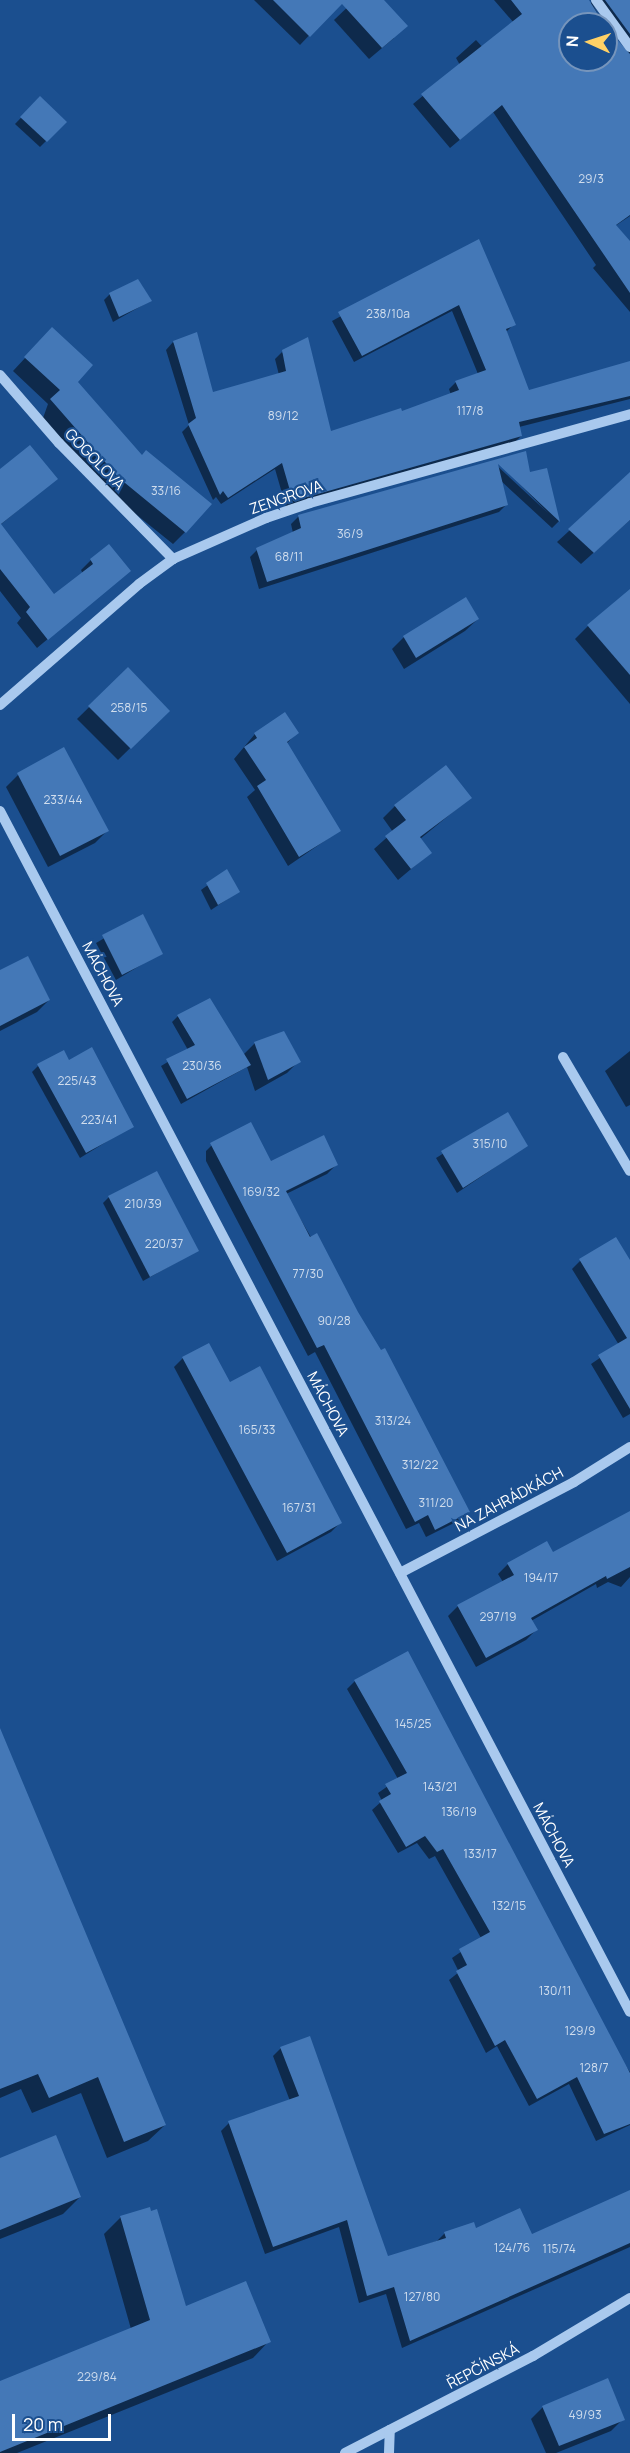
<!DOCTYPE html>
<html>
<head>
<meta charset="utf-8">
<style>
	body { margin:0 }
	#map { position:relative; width:630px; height:2453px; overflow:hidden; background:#1b4f8f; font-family:Manrope,sans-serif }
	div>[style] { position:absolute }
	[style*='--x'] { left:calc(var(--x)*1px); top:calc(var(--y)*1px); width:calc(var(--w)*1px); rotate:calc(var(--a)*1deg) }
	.shadow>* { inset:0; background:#0007 }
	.building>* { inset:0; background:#4478b7 }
	.minor>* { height:10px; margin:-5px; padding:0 5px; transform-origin:5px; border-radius:5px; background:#a9c9ee }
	span { translate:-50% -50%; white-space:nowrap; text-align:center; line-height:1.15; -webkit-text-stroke:4.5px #1b4f8f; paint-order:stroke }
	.number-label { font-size:12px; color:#d0dded }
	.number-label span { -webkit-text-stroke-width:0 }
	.street-label { font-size:15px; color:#fff }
	.north { position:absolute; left:558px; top:12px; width:60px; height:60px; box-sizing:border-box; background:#1b4f8f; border:2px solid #7695bc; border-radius:50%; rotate:273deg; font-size:16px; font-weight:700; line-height:24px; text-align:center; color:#fff }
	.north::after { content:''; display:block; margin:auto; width:21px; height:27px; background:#ffd166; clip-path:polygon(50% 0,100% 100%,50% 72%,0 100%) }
	.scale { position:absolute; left:12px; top:2414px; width:99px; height:27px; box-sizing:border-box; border:3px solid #fff; border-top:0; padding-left:8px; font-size:18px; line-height:21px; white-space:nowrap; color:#fff; -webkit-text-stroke:4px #1b4f8f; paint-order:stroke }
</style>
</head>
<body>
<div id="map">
	<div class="shadow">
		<div style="clip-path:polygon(254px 0,325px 0,334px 9px,300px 45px)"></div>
		<div style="clip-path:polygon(355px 0,382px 0,394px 38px,369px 59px,334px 20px)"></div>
		<div style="clip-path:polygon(evenodd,494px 0,570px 0,589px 5px,594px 0,630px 0,630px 216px,615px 226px,630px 244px,630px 312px,593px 268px,596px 265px,493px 112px,450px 148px,413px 104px,460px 65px,456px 58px,476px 40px,545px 116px,514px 23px,494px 0,592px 3px,628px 52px,606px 29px,606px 60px,570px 60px,570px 24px,603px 24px,592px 3px)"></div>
		<div style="clip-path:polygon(40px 98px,65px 122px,40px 147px,15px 124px)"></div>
		<div style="clip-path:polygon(478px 241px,514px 324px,506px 332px,528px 392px,630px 362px,630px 399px,519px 427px,521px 436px,514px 443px,286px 507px,275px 469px,221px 504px,216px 497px,213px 500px,182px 432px,189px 425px,166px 350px,173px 342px,212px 394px,279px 375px,275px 359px,282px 352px,330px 433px,401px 413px,451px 395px,449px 389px,456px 382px,478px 374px,452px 311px,354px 362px,332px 321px)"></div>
		<div style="clip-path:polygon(110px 294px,150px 301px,113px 322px,104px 300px)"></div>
		<div style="clip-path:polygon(40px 342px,76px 382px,185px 532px,173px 544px,107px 491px,43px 418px,48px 404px,13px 371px)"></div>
		<div style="clip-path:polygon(497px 461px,529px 474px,546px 469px,559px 521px,552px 528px,500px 480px,506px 505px,499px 512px,259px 589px,250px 557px,257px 550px,293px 533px,291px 524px,298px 517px,493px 462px,548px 513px)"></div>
		<div style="clip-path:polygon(0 470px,56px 479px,0 525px)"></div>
		<div style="clip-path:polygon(630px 475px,630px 520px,581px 564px,557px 542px)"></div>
		<div style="clip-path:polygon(0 541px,54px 596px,83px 574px,81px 570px,91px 560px,129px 571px,37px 648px,17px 623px,21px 618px,0 591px)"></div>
		<div style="clip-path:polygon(630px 603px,630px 704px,575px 639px,588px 626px)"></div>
		<div style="clip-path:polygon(478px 619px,465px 631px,404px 669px,392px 649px,404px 637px)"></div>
		<div style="clip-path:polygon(128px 669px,168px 711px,118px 760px,77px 719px)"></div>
		<div style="clip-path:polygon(284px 714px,297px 733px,286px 744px,339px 831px,288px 866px,247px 797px,255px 790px,234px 759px,255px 734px)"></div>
		<div style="clip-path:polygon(64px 749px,107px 831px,95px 843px,48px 867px,6px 787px,18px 775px)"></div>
		<div style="clip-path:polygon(470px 798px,420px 839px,430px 853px,398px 880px,374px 849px,393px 832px,383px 818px,395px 806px)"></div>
		<div style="clip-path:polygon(226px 872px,238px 892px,211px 910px,201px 890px)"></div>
		<div style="clip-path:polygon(142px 916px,161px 953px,116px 980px,96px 943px)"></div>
		<div style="clip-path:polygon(0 972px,49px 1000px,37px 1012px,0 1031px)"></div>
		<div style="clip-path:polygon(178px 1016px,243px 1055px,255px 1043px,299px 1061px,287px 1073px,255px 1091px,247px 1067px,181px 1104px,161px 1066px,188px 1050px,172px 1022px)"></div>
		<div style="clip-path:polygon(630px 1051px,630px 1105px,626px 1107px,605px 1071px)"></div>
		<div style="clip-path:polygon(38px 1066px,132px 1126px,80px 1158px,32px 1072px)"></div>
		<div style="clip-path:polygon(507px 1114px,526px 1146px,457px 1193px,436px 1158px)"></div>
		<div style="clip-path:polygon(215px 1142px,271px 1163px,336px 1165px,327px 1174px,286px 1194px,469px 1511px,460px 1520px,426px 1537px,419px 1523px,406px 1529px,315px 1352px,308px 1356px,206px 1161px,206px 1151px)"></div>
		<div style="clip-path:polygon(109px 1197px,197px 1251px,143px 1281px,103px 1203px)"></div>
		<div style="clip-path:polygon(580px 1261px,630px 1262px,630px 1414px,623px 1418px,591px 1364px,619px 1345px,572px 1269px)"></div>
		<div style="clip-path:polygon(183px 1358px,229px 1384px,340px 1523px,331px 1532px,277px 1561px,174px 1367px)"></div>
		<div style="clip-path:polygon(630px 1516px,630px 1577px,621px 1587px,608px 1582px,597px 1588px,596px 1584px,531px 1621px,536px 1630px,526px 1640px,476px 1667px,448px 1616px,458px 1606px,503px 1582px,498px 1574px,508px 1564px,552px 1554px)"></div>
		<div style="clip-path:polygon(355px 1681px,630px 2072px,630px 2125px,596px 2141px,569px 2084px,529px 2106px,497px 2046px,486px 2053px,449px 1980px,459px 1972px,452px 1958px,481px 1938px,435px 1856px,429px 1859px,417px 1843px,398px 1853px,372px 1810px,382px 1801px,378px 1793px,398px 1779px,347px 1689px)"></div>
		<div style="clip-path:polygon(0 1731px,165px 2125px,148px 2141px,107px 2158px,81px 2093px,32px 2113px,21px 2089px,0 2098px)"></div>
		<div style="clip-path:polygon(281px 2048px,387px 2258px,437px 2241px,445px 2233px,475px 2230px,532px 2236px,630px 2192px,630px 2247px,402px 2348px,386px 2294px,359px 2303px,339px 2227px,265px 2254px,221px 2131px,229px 2123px,290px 2101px,273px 2056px)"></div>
		<div style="clip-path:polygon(0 2160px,80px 2197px,63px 2214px,0 2239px)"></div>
		<div style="clip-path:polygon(121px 2217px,185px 2308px,269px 2341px,253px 2358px,17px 2453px,0 2453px,0 2383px,131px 2329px,104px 2234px)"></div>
		<div style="clip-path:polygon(543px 2407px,623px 2419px,611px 2431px,556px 2453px,546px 2453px,531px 2419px)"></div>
	</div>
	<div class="building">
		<div style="clip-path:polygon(273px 0,384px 0,408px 26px,382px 48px,342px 4px,310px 37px)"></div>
		<div style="clip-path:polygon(511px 0,589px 0,604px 24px,570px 24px,570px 60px,606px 60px,606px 27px,630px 54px,630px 215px,616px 225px,630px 241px,630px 293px,502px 105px,460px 140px,421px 94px,522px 14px)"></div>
		<div style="clip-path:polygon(605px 0,630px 0,630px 34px)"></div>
		<div style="clip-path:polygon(40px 96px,67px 122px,47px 142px,20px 117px)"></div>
		<div style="clip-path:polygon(479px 239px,516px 325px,506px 329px,529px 390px,630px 361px,630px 396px,519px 422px,522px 436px,293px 501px,282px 463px,228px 498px,223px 491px,220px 495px,188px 424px,196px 418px,173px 341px,197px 332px,213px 392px,286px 371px,282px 350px,308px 337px,331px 431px,401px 408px,402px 411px,459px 390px,455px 381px,486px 370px,459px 305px,362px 356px,338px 312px)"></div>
		<div style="clip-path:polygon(138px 279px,152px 301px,119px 317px,109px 293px)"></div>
		<div style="clip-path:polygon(52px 327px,93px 365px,78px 382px,142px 455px,146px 450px,212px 504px,186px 533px,119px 478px,50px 399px,60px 390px,24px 357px)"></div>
		<div style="clip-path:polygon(30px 445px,58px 479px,1px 524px,54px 594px,93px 564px,90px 559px,109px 544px,131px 571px,48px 640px,26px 612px,30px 607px,0 569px,0 469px)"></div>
		<div style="clip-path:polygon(526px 451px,530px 472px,547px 468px,560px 522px,498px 464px,508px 505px,267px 582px,256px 548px,301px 528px,298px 515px)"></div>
		<div style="clip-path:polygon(630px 472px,630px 520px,594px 553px,568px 529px)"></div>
		<div style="clip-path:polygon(630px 589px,630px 675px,587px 625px)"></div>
		<div style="clip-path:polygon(466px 597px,479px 619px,416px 658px,403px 636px)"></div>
		<div style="clip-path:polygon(128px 667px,170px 711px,131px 749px,88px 706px)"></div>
		<div style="clip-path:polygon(285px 712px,299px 733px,287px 742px,341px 831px,299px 857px,257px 786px,266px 780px,244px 747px,257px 738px,254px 733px)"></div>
		<div style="clip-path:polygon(64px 747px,109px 831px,60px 856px,17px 773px)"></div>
		<div style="clip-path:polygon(446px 765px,472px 798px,420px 837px,432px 853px,411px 869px,385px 836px,406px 820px,394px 805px)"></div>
		<div style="clip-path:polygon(227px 869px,240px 892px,218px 905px,206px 883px)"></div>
		<div style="clip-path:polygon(143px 914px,163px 954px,122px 975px,102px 935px)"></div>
		<div style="clip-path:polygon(28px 956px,50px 1000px,0 1026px,0 970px)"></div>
		<div style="clip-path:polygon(210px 998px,251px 1065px,187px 1099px,166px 1059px,195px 1045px,177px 1015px)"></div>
		<div style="clip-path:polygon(284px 1031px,301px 1062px,268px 1080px,254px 1042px)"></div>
		<div style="clip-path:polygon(92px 1047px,134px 1127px,86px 1153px,37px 1064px,64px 1050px,69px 1060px)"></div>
		<div style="clip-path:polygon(508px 1112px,528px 1146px,463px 1188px,441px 1151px)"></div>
		<div style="clip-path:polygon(251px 1122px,271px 1161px,324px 1135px,338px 1165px,286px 1191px,310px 1237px,317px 1233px,358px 1312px,381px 1350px,385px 1348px,470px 1512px,435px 1530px,428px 1515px,415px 1522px,324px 1345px,317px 1348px,210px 1143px)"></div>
		<div style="clip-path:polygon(157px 1171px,199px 1251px,150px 1277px,108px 1196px)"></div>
		<div style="clip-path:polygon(616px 1237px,630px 1260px,630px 1409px,598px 1355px,627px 1338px,579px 1259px)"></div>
		<div style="clip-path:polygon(209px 1343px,230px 1382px,260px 1366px,342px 1523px,287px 1553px,182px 1357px)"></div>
		<div style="clip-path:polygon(630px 1511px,630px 1567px,607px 1579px,606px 1576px,531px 1618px,538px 1630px,486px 1658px,457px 1605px,514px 1575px,507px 1563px,547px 1541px,553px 1552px)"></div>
		<div style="clip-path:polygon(408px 1651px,630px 2073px,630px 2124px,604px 2134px,577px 2077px,537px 2099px,505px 2040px,495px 2046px,456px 1971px,467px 1965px,459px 1949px,490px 1932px,443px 1849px,437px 1852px,425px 1836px,406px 1847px,379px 1801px,391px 1794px,385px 1784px,407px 1773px,354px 1680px)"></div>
		<div style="clip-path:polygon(0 1728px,166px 2125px,124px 2142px,98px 2077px,49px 2098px,38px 2074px,0 2089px)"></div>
		<div style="clip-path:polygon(310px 2036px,388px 2256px,446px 2238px,444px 2232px,474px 2222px,476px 2228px,520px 2208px,532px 2234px,630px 2190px,630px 2243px,410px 2341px,394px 2287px,367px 2296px,347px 2220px,273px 2247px,228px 2121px,299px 2096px,280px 2047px)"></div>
		<div style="clip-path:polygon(56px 2135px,81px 2197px,0 2230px,0 2158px)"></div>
		<div style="clip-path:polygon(150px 2207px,151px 2211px,157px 2209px,186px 2306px,246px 2281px,271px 2342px,0 2452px,0 2381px,150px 2320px,120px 2216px)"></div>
		<div style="clip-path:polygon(608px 2378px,625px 2420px,559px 2446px,542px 2406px)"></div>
	</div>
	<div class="minor">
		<div style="--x:596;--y:0;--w:58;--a:54.1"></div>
		<div style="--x:0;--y:375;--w:90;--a:49.1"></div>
		<div style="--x:59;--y:443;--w:163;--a:45.5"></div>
		<div style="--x:0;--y:705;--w:184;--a:-41"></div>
		<div style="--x:139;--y:584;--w:42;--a:-36.3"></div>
		<div style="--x:173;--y:559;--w:102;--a:-23.8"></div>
		<div style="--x:266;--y:518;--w:46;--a:-18.8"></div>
		<div style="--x:310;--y:503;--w:332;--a:-15.5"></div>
		<div style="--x:0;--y:811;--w:1356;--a:62.32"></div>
		<div style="--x:563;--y:1057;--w:132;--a:59.6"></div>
		<div style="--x:400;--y:1573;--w:196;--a:-27.6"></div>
		<div style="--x:574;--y:1482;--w:66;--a:-32"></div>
		<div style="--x:345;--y:2453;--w:212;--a:-27.3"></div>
		<div style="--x:533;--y:2356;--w:113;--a:-30.9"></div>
		<div style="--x:389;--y:2453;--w:23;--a:-88"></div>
	</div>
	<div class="number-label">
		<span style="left:591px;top:179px">29/3</span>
		<span style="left:388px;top:314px">238/10a</span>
		<span style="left:470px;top:411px">117/8</span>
		<span style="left:283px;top:416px">89/12</span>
		<span style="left:166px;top:491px">33/16</span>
		<span style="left:350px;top:534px">36/9</span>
		<span style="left:289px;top:557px">68/11</span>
		<span style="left:129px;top:708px">258/15</span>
		<span style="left:63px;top:800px">233/44</span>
		<span style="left:202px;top:1066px">230/36</span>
		<span style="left:77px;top:1081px">225/43</span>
		<span style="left:99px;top:1120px">223/41</span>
		<span style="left:490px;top:1144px">315/10</span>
		<span style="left:261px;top:1192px">169/32</span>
		<span style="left:143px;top:1204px">210/39</span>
		<span style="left:164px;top:1244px">220/37</span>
		<span style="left:308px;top:1274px">77/30</span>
		<span style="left:334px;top:1321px">90/28</span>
		<span style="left:393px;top:1421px">313/24</span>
		<span style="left:257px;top:1430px">165/33</span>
		<span style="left:420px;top:1465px">312/22</span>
		<span style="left:436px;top:1503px">311/20</span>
		<span style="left:299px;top:1508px">167/31</span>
		<span style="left:541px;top:1578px">194/17</span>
		<span style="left:498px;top:1617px">297/19</span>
		<span style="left:413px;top:1724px">145/25</span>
		<span style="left:440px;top:1787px">143/21</span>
		<span style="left:459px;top:1812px">136/19</span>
		<span style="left:480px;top:1854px">133/17</span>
		<span style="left:509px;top:1906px">132/15</span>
		<span style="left:555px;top:1991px">130/11</span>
		<span style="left:580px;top:2031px">129/9</span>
		<span style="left:594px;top:2068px">128/7</span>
		<span style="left:512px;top:2248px">124/76</span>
		<span style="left:559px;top:2249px">115/74</span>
		<span style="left:422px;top:2297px">127/80</span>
		<span style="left:97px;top:2377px">229/84</span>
		<span style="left:585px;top:2415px">49/93</span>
	</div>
	<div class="street-label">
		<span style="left:95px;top:459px;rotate:46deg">GOGOLOVA</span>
		<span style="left:286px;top:497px;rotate:-19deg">ZENGROVA</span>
		<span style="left:103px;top:974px;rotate:62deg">MÁCHOVA</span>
		<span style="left:328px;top:1404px;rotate:62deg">MÁCHOVA</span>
		<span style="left:509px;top:1499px;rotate:-28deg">NA ZAHRÁDKÁCH</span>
		<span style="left:554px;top:1835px;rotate:62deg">MÁCHOVA</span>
		<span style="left:483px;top:2366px;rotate:-28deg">ŘEPČÍNSKÁ</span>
	</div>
	<div class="north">N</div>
	<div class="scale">20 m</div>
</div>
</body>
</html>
